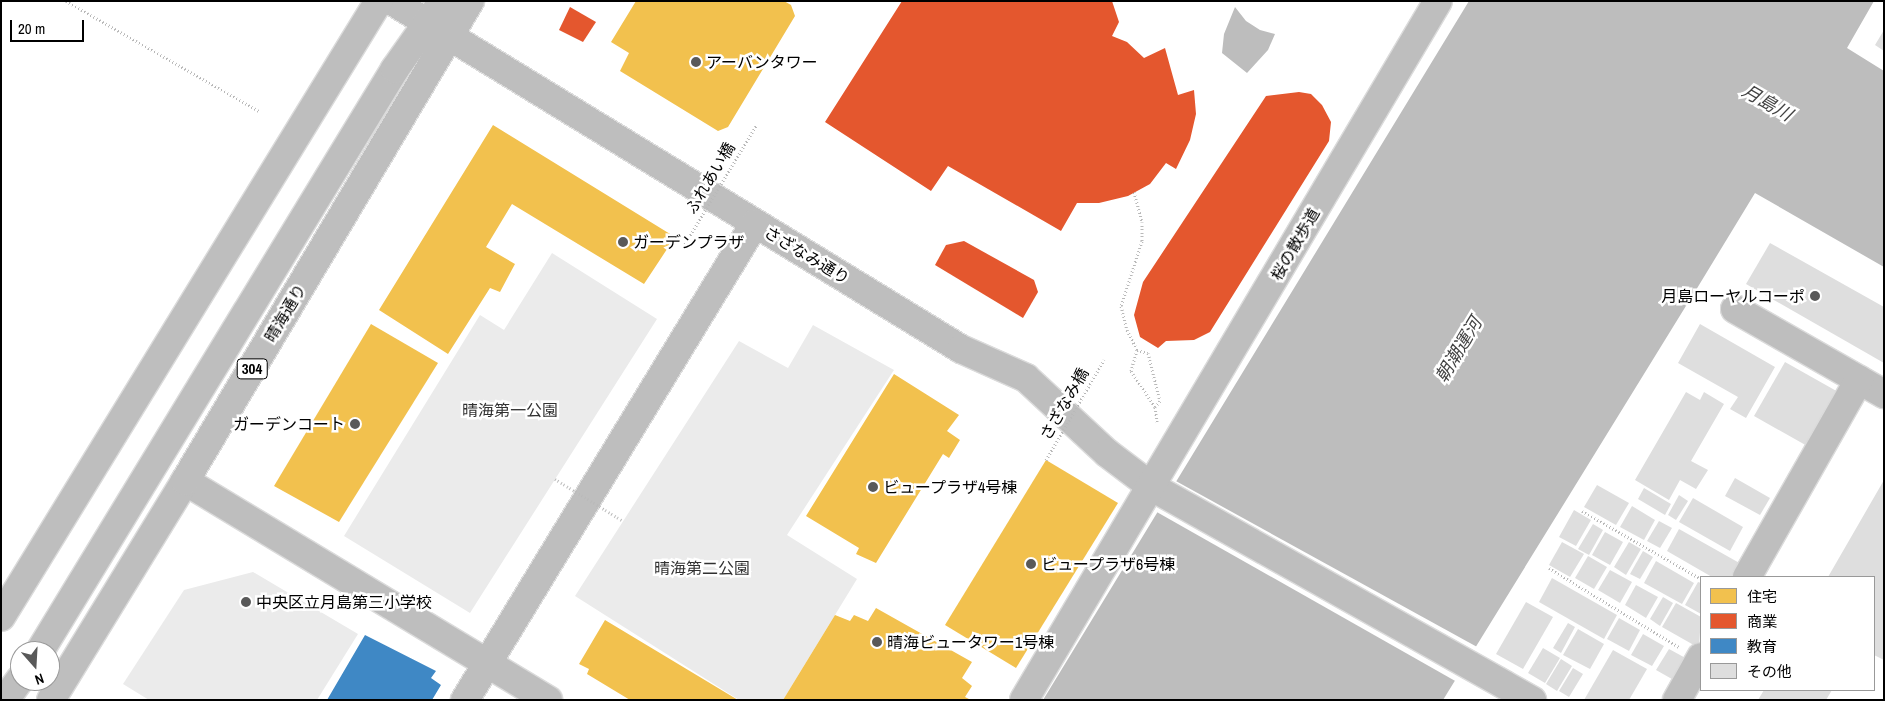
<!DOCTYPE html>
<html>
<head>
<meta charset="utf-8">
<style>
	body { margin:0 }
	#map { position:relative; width:1885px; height:701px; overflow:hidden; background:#fff; font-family:"Archivo Narrow","Noto Sans JP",sans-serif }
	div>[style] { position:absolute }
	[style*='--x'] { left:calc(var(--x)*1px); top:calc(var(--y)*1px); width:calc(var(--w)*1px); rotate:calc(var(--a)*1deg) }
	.green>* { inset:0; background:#ebebeb }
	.water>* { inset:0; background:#bdbdbd }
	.pier>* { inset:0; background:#fff }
	.homes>* { inset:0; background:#f2c14e }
	.shops>* { inset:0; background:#e4572e }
	.schools>* { inset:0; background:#3f88c5 }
	.building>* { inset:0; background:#dedede }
	.path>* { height:3px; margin-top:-1.5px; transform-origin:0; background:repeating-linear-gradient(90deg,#b9b9b9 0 1px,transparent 0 3.5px) }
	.roads { filter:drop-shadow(1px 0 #dbdbdb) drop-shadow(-1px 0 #dbdbdb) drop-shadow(0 1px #dbdbdb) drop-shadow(0 -1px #dbdbdb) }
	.minor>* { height:28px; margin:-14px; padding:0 14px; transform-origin:14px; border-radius:14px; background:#bebebe }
	.major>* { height:28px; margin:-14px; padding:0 14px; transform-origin:14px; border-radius:14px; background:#bebebe }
	.path-bridge>* { height:3px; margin-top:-1.5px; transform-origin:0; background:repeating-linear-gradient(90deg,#b9b9b9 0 1px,transparent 0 3.5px) }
	.dots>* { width:14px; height:14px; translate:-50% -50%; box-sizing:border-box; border:2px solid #fff; border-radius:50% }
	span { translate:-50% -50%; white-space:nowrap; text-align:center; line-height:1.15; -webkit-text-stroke:5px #fff; paint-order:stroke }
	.shield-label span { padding:1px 4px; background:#fff; border:1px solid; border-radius:4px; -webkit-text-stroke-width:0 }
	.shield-label { font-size:15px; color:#000; font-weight:700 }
	.poi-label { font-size:16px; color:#000 }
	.left { translate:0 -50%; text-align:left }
	.right { translate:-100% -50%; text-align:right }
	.street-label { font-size:16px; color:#000 }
	.park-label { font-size:16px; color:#313131 }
	.water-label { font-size:18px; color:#424242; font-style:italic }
	.frame { position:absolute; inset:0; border:2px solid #000; pointer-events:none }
	.legend { position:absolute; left:1700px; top:576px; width:175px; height:115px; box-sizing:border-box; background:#fff; border:1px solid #999; margin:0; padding:6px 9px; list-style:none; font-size:15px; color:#000 }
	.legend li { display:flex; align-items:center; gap:10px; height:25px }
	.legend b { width:25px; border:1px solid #999 }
	.north { position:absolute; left:10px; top:641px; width:50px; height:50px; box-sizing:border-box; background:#fff; border:1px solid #999; border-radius:50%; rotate:161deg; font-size:14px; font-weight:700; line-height:20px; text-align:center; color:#000 }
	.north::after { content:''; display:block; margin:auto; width:18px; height:22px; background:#595959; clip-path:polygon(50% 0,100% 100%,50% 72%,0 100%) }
	.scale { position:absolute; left:10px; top:20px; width:74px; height:22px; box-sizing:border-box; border:2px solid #000; border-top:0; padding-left:6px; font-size:15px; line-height:18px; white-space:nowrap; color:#000; -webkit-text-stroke:4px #fff; paint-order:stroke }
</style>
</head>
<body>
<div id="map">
	<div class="green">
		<div style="clip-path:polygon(552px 253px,657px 319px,470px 613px,344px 536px,480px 315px,504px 330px)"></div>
		<div style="clip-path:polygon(813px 325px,894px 370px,787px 535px,857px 579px,783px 700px,739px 700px,575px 596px,739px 341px,788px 368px)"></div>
		<div style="clip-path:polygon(253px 572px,358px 634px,317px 700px,149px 700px,123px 684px,184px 590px)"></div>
	</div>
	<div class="water">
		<div style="clip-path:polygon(1469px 1px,1874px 1px,1847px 48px,1884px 71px,1884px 267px,1755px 193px,1696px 290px,1699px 291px,1692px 302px,1689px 301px,1443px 700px,1043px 700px)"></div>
		<div style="clip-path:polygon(1235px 7px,1246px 21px,1260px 30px,1275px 34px,1268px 50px,1247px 73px,1222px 53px,1224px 34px)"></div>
	</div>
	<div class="pier">
		<div style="clip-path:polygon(1174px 480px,1479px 648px,1457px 682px,1155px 511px)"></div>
	</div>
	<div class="homes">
		<div style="clip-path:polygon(636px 1px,784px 1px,791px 5px,795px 16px,728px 127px,718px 131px,620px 71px,629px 53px,611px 42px)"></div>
		<div style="clip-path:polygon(493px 125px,675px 237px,644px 284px,512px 204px,486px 247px,515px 264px,500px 292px,490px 288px,448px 354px,379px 310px)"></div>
		<div style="clip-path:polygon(371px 324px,438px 363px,339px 522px,274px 486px)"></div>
		<div style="clip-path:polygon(894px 374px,959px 415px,947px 431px,960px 440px,949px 458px,943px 454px,876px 563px,856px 554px,859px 548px,806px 516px)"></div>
		<div style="clip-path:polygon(1046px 460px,1118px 503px,1016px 668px,945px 625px)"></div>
		<div style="clip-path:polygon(876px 608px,972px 662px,962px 678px,972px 686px,965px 697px,971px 700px,783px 700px,835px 615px,850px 621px,854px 615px,868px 621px)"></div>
		<div style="clip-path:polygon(605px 620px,738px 700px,630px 700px,587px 674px,589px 669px,579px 664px)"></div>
	</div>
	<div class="shops">
		<div style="clip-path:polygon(902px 1px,1112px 1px,1119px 22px,1112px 36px,1127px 42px,1144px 58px,1165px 48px,1178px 95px,1194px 90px,1196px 114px,1190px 140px,1176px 169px,1166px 163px,1150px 184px,1128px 196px,1099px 203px,1077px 203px,1061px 231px,948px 166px,931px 191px,825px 122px)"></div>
		<div style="clip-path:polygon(570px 7px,596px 22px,583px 42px,559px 30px)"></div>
		<div style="clip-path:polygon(1299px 92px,1311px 94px,1322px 105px,1331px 122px,1329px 141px,1210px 332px,1194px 340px,1166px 341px,1158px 348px,1140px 337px,1134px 315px,1143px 282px,1266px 96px)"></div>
		<div style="clip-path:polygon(964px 241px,1034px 280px,1038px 292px,1023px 318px,935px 265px,946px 245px)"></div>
	</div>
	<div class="schools">
		<div style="clip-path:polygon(365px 635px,436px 671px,431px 678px,441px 685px,432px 700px,327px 700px)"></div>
	</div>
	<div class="building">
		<div style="clip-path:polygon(1884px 30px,1884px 51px,1875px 45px)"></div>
		<div style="clip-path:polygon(1770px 243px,1884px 307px,1884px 363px,1746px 284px)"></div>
		<div style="clip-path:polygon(1700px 324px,1775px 367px,1746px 418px,1730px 409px,1738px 397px,1678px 363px)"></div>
		<div style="clip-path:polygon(1785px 362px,1840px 393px,1809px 447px,1754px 416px)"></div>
		<div style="clip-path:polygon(1686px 392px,1700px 400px,1704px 392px,1724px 404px,1691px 461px,1708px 470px,1696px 489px,1680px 480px,1669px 500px,1635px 480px)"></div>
		<div style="clip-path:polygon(1735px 478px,1770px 498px,1760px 515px,1725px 496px)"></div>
		<div style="clip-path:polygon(1884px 480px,1884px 660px,1874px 655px,1874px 577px,1828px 577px)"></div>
		<div style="clip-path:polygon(1597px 485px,1629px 503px,1616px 525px,1584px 507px)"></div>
		<div style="clip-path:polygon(1644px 488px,1671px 504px,1665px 515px,1638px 499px)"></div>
		<div style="clip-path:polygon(1679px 495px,1688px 501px,1676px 520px,1668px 515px)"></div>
		<div style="clip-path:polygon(1693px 498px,1743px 527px,1730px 551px,1679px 522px)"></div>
		<div style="clip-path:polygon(1632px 506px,1655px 520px,1644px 540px,1620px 527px)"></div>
		<div style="clip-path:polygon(1574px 510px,1591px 520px,1576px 546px,1559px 537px)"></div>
		<div style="clip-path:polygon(1659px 521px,1672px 528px,1660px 548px,1647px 541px)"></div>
		<div style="clip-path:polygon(1593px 524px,1603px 530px,1589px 555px,1578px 549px)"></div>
		<div style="clip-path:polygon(1679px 529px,1743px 565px,1736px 577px,1712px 577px,1667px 551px)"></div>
		<div style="clip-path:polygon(1605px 532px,1623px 542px,1610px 565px,1592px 555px)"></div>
		<div style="clip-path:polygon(1562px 542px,1584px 554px,1570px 577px,1549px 565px)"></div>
		<div style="clip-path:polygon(1629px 542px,1641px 549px,1626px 575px,1614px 567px)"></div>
		<div style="clip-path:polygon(1643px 551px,1653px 557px,1640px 579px,1630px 574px)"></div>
		<div style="clip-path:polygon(1588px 556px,1607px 567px,1594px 589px,1575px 578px)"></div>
		<div style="clip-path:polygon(1656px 561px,1694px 583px,1682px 604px,1644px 583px)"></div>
		<div style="clip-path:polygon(1610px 570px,1632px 582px,1620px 603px,1598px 590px)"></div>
		<div style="clip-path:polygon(1552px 578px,1617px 615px,1604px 639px,1539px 602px)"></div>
		<div style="clip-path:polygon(1698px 582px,1701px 583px,1701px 614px,1685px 605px)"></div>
		<div style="clip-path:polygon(1636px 585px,1658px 597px,1646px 618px,1625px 605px)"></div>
		<div style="clip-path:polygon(1663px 597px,1673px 603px,1660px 626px,1650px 619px)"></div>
		<div style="clip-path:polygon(1526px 602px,1553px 617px,1523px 669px,1496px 654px)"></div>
		<div style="clip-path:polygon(1676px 603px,1701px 617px,1699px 648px,1662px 627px)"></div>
		<div style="clip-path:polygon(1619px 618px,1640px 630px,1629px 651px,1607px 639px)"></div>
		<div style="clip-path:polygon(1568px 623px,1575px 627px,1561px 653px,1553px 648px)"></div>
		<div style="clip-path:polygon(1578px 629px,1604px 644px,1590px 669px,1563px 655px)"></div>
		<div style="clip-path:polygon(1643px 634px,1664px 646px,1652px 666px,1631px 655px)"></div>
		<div style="clip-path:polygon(1543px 648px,1560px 658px,1545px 683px,1528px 673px)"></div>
		<div style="clip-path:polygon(1669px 649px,1691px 661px,1679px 683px,1656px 670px)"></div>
		<div style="clip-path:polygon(1613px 650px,1647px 669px,1629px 700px,1584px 700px)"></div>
		<div style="clip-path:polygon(1561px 659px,1572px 666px,1557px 691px,1546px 684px)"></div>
		<div style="clip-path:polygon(1573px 668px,1583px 674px,1569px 697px,1559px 691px)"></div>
		<div style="clip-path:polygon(1764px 690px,1832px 690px,1826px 700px,1758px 700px)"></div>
	</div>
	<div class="path">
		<div style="--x:66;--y:1;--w:222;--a:29.7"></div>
		<div style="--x:1134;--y:192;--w:31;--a:75"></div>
		<div style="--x:1142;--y:222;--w:19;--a:90"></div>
		<div style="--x:1142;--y:241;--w:68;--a:107.9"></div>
		<div style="--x:1121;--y:306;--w:25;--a:76"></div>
		<div style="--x:1127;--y:330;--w:22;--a:63"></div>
		<div style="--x:1137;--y:350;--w:22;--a:106"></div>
		<div style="--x:1131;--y:371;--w:43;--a:56.3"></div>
		<div style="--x:1155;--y:407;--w:15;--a:82"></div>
		<div style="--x:1137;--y:350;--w:11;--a:15"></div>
		<div style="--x:1148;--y:353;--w:49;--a:76"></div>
		<div style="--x:1160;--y:401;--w:8;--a:130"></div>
		<div style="--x:1582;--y:511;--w:137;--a:29.7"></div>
		<div style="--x:1549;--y:568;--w:152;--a:31.3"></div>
	</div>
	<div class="roads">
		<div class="minor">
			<div style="--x:392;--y:1;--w:667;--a:31.45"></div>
			<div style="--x:961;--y:349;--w:71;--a:24"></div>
			<div style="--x:1026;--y:378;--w:110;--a:42.8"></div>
			<div style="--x:1107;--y:453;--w:56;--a:37.1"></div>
			<div style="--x:1152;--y:487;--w:436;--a:29.3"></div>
			<div style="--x:1735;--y:309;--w:172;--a:29.7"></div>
			<div style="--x:185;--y:481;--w:424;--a:31.1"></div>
			<div style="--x:1747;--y:577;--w:227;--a:-60.4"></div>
			<div style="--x:465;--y:700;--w:558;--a:-58.7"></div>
			<div style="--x:1024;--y:700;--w:812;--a:-59.36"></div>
			<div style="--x:1677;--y:700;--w:49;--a:-60.8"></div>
		</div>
		<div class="major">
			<div style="--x:1;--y:617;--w:723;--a:-58.47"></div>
			<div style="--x:40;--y:651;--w:682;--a:-58.62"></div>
			<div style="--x:395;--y:69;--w:83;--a:-54.8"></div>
			<div style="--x:5;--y:700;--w:26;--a:-54"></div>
			<div style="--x:51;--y:700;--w:257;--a:-58.5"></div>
			<div style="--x:185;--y:481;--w:558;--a:-59.3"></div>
		</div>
	</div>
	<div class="path-bridge">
		<div style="--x:685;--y:244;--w:138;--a:-59"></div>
		<div style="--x:1046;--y:460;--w:116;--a:-59.9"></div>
		<div style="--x:555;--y:479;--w:80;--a:31.7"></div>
	</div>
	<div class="dots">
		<div style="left:696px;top:62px;background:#595959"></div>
		<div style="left:623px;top:242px;background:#595959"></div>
		<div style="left:1815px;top:296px;background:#595959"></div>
		<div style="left:355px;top:424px;background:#595959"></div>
		<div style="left:873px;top:487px;background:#595959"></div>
		<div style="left:1031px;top:564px;background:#595959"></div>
		<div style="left:246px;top:602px;background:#595959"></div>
		<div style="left:877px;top:642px;background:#595959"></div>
	</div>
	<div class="shield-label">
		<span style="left:252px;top:369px">304</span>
	</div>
	<div class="poi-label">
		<span class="left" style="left:706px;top:62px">アーバンタワー</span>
		<span class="left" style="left:633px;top:242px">ガーデンプラザ</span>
		<span class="right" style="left:1805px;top:296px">月島ローヤルコーポ</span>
		<span class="right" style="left:345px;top:424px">ガーデンコート</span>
		<span class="left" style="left:883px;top:487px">ビュープラザ4号棟</span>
		<span class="left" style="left:1041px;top:564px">ビュープラザ6号棟</span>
		<span class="left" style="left:256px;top:602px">中央区立月島第三小学校</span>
		<span class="left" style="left:887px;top:642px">晴海ビュータワー1号棟</span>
	</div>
	<div class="street-label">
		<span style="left:710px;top:178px;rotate:-59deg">ふれあい橋</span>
		<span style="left:1295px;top:244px;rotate:-60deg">桜の散歩道</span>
		<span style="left:807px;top:255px;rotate:31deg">さざなみ通り</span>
		<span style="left:285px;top:313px;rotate:-59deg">晴海通り</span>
		<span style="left:1064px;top:404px;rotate:-60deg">さざなみ橋</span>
	</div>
	<div class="park-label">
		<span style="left:510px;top:410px">晴海第一公園</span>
		<span style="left:702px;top:568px">晴海第二公園</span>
	</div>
	<div class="water-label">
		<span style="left:1767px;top:103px;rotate:30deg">月島川</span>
		<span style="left:1459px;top:350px;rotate:-59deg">朝潮運河</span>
	</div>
	<div class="frame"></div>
	<ul class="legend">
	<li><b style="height:14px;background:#f2c14e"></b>住宅</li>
	<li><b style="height:14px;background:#e4572e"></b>商業</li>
	<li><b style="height:14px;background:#3f88c5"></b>教育</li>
	<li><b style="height:14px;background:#dedede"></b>その他</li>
	</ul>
	<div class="north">N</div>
	<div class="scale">20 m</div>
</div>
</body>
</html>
